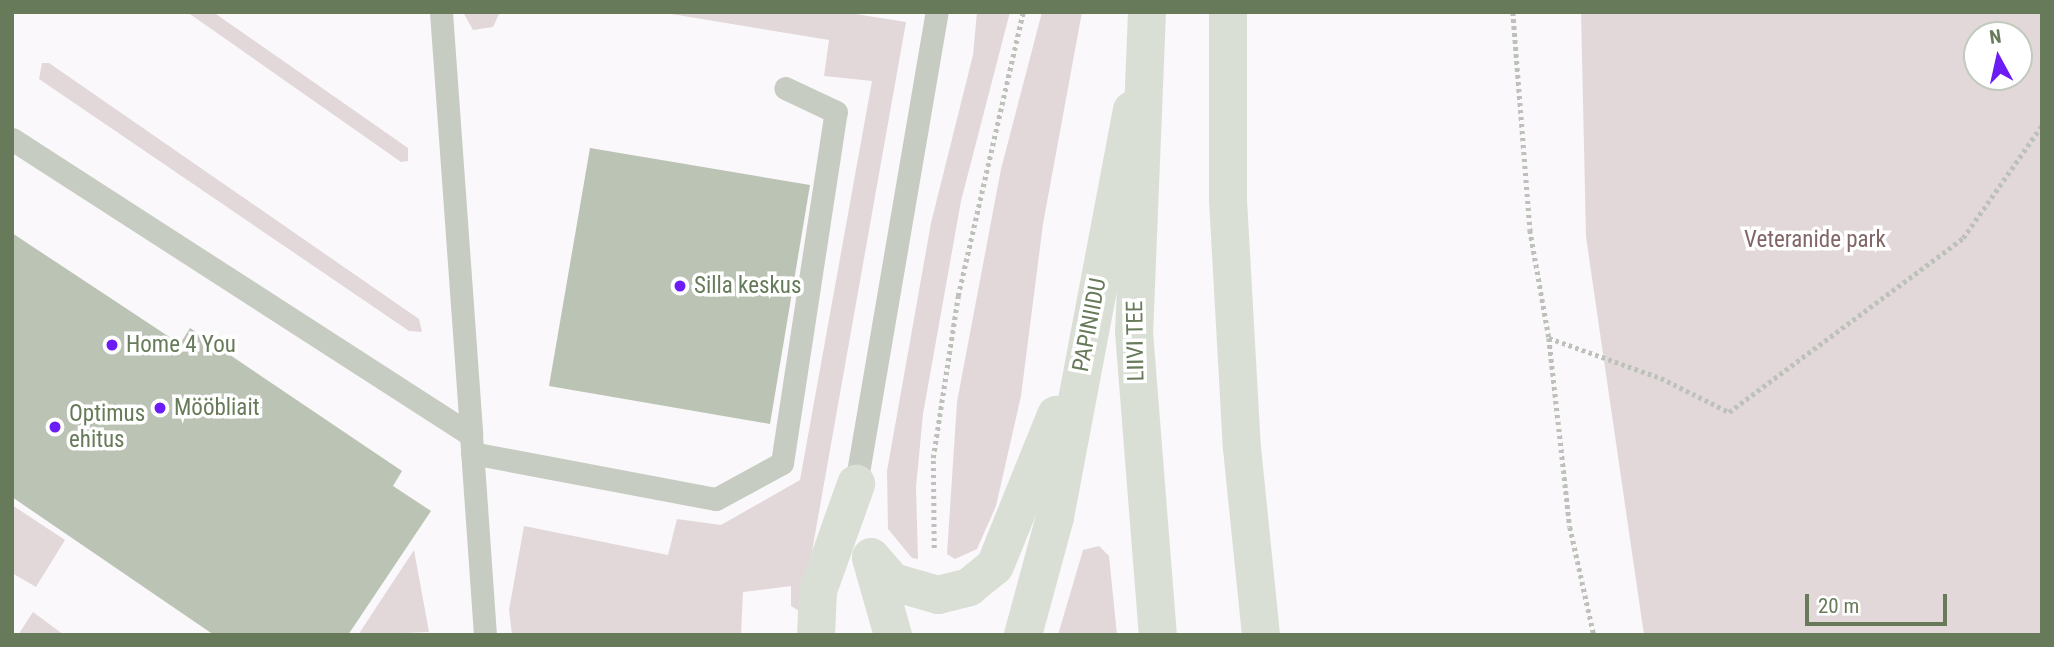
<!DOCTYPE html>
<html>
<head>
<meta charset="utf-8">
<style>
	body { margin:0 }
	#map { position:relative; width:2054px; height:647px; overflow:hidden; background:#faf8fa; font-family:"Roboto Condensed",sans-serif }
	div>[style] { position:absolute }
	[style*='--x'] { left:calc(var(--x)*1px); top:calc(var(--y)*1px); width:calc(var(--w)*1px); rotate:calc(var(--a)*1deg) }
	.green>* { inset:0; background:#e2d8da }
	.building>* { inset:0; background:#bbc3b5 }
	.path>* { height:4.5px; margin-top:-2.25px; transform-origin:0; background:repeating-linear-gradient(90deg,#bcc1b9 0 3.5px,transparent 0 7px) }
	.lane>* { height:23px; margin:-11.5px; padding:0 11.5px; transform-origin:11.5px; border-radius:11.5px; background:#c7ccc2 }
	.secondary>* { height:38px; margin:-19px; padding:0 19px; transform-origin:19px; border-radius:19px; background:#dadfd6 }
	.highway>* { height:38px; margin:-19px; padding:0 19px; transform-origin:19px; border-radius:19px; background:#dadfd6 }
	.dots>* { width:19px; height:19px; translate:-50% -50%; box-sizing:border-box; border:4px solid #fff; border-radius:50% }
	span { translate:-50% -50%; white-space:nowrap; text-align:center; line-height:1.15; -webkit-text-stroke:7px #fff; paint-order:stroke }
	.park-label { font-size:23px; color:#826667 }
	.poi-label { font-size:23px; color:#677a59 }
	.left { translate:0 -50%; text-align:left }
	.street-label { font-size:23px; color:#677a59 }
	.frame { position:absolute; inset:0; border:14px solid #677a59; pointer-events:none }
	.north { position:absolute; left:1963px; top:21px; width:70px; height:70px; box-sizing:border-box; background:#fff; border:2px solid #c2cabd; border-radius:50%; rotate:352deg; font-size:19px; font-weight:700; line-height:28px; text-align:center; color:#677a59 }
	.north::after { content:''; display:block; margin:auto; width:24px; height:32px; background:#6c1cf5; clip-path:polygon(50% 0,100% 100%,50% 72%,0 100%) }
	.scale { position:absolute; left:1805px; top:594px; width:142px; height:32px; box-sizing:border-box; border:4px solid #677a59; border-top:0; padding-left:9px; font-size:21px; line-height:24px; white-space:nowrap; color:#677a59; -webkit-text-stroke:5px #fff; paint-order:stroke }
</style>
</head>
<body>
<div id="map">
	<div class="green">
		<div style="clip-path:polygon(187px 12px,213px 12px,408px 148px,408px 161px,401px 162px)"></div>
		<div style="clip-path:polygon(463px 12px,500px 12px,493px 27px,473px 30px)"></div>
		<div style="clip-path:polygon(659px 12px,843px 12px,906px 22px,803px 602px,799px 611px,791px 606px,791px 586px,743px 592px,741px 635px,512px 635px,509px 610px,524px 526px,668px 555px,677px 519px,721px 525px,800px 480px,872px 81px,824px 76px,829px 40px)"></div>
		<div style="clip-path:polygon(977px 12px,1010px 12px,961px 201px,923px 414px,916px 487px,918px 559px,912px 558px,888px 529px,887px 471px,931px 223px,973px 55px)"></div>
		<div style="clip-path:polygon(1042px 12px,1082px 12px,1043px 224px,1021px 396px,996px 506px,977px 549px,955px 559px,947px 554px,957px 402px,1001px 169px)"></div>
		<div style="clip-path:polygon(evenodd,1581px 12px,2042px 12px,2042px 635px,1644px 635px,1586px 237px,1581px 12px,2019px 35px,2019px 77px,1977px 77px,1977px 35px,2019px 35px)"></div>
		<div style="clip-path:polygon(42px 63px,49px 63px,419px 319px,422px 332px,409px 331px,39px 79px)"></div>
		<div style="clip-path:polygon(12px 505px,65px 540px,36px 587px,12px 573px)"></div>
		<div style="clip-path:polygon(1099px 546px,1109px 556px,1117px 635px,1058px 635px,1083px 550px)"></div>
		<div style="clip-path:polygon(414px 550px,429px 632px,358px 635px)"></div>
		<div style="clip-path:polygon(33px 612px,64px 635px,18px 635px)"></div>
	</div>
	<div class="building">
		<div style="clip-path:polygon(590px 148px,810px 185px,770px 424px,549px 386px)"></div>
		<div style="clip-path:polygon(12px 233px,180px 344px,190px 328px,402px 471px,393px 486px,431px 511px,348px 635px,214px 635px,12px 497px)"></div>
	</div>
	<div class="path">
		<div style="--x:1513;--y:12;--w:219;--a:85.5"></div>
		<div style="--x:1530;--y:230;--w:110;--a:80"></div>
		<div style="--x:1549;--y:338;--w:190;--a:83.7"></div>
		<div style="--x:1570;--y:527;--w:111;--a:77.5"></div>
		<div style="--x:1549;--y:338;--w:119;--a:19.7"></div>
		<div style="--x:1661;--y:378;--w:76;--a:26.6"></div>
		<div style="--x:1729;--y:412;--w:292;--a:-36.6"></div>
		<div style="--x:1963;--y:238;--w:138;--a:-55"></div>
		<div style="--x:934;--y:548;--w:90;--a:-90.6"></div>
		<div style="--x:933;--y:458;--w:164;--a:-81.2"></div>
		<div style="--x:958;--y:296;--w:291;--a:-77.1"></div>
	</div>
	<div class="lane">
		<div style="--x:441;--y:12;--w:424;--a:85.9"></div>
		<div style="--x:12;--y:139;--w:546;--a:32.82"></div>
		<div style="--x:471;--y:435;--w:200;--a:86"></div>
		<div style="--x:472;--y:453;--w:248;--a:10.7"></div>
		<div style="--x:716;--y:499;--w:75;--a:-28.6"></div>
		<div style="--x:782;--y:463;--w:355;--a:-81.3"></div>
		<div style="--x:836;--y:112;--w:56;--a:-154.8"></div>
		<div style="--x:856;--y:484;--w:479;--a:-80.3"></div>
	</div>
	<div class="secondary">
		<div style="--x:871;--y:557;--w:33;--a:49"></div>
		<div style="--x:893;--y:582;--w:47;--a:16.1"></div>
		<div style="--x:938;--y:595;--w:32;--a:-14"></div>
		<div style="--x:969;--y:587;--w:33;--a:-39"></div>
		<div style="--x:995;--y:566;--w:163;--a:-68"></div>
		<div style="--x:871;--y:558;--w:80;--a:74.1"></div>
		<div style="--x:816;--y:635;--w:44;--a:-87.4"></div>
		<div style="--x:818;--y:591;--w:114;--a:-70.4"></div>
		<div style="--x:1023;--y:635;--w:122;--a:-74.8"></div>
		<div style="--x:1055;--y:517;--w:414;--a:-79.3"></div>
	</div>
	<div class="highway">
		<div style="--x:1147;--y:12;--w:320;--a:92.3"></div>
		<div style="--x:1134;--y:332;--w:304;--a:85.5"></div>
		<div style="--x:1228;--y:12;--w:188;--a:90"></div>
		<div style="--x:1228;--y:200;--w:248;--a:86.8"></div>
		<div style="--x:1242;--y:448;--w:188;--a:84.2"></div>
	</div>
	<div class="dots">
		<div style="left:680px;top:286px;background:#6c1cf5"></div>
		<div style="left:112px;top:345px;background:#6c1cf5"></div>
		<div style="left:160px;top:408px;background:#6c1cf5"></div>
		<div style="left:55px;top:427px;background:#6c1cf5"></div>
	</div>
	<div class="park-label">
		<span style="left:1815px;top:240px">Veteranide park</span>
	</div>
	<div class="poi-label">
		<span class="left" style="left:694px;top:286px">Silla keskus</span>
		<span class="left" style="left:126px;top:345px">Home 4 You</span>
		<span class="left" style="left:174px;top:408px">Mööbliait</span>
		<span class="left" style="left:69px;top:427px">Optimus<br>ehitus</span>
	</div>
	<div class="street-label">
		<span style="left:1090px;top:325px;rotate:-79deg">PAPINIIDU</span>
		<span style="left:1136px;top:341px;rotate:-91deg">LIIVI TEE</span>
	</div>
	<div class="frame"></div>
	<div class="north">N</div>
	<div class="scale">20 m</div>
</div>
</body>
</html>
